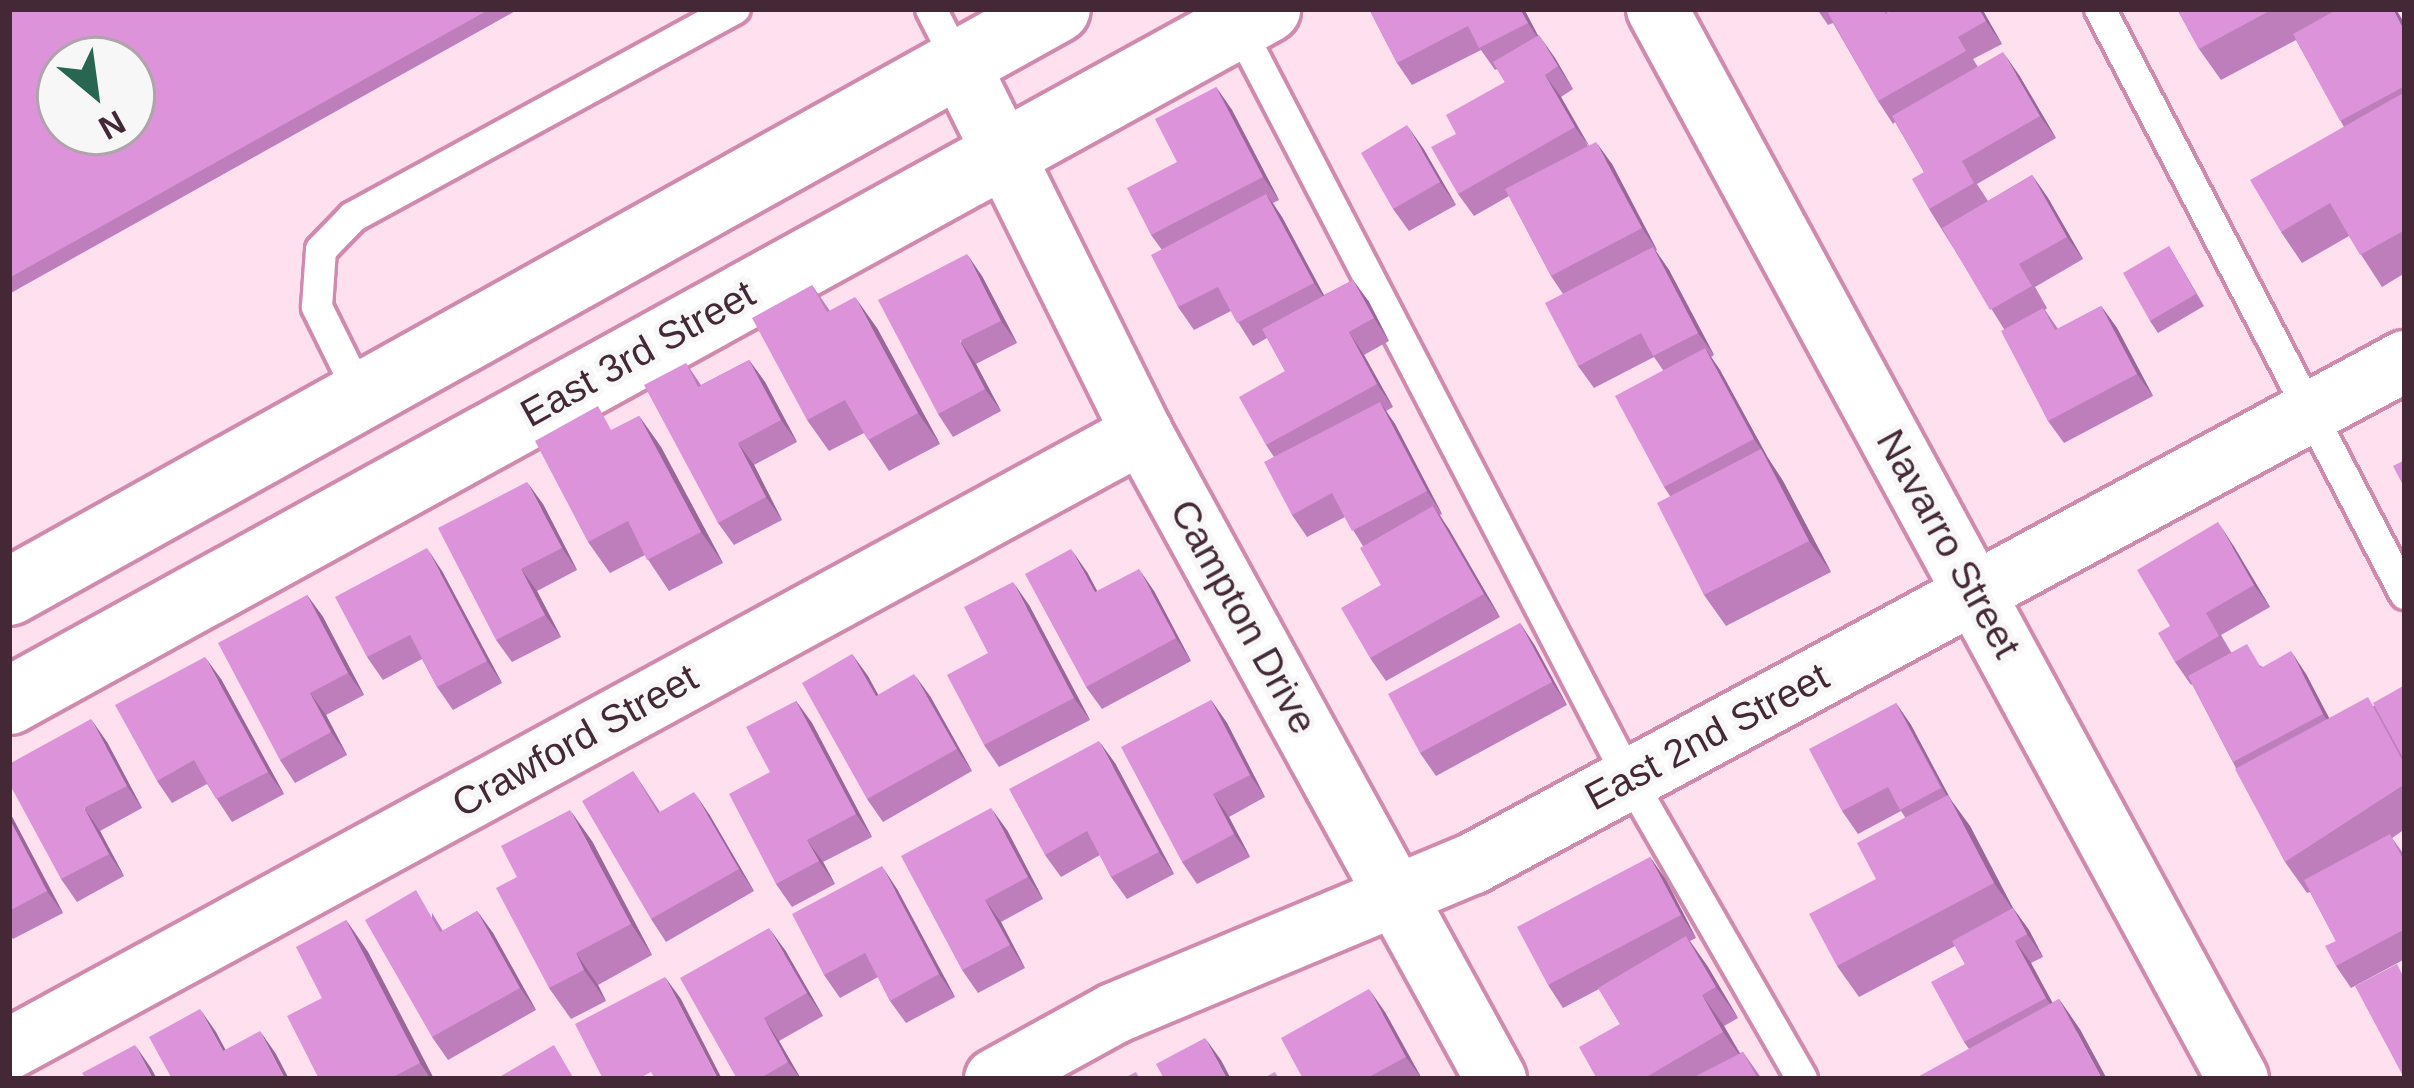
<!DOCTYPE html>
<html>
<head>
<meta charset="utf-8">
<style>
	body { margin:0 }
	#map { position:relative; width:2414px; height:1088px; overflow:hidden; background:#ffe0ef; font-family:Arial,sans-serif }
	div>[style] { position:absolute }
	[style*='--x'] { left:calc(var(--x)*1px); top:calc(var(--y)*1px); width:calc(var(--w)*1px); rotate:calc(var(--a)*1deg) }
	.roads { filter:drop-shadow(3px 0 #d08aae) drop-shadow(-3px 0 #d08aae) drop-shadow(0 3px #d08aae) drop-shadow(0 -3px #d08aae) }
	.service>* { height:30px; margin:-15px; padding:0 15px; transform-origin:15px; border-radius:15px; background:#fff }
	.minor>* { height:60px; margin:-30px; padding:0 30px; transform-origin:30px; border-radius:30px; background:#fff }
	.tertiary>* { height:66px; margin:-33px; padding:0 33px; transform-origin:33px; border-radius:33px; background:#fff }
	.wall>* { inset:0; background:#bd7ebb }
	.shaded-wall>* { inset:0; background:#9a6799 }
	.building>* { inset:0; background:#dc93da }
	span { translate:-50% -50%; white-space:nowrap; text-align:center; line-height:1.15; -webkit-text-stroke:10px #f7f7f7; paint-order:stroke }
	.street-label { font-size:39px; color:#442836 }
	.frame { position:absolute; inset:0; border:12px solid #442836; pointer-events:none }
	.north { position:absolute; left:36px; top:36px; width:120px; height:120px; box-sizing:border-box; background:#f7f7f7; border:3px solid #afa4aa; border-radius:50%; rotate:151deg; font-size:33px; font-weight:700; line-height:48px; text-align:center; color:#442836 }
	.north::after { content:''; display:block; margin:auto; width:42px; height:54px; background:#296651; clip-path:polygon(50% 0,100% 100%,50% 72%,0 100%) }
</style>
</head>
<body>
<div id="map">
	<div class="roads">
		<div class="service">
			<div style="--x:931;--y:9;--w:64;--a:63"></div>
			<div style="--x:2100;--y:9;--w:660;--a:62.46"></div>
			<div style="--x:1238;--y:26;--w:848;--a:62.53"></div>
			<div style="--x:1629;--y:778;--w:347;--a:60.1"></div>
			<div style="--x:362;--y:398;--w:102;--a:-116.3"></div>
			<div style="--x:317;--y:307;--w:57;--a:-86"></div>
			<div style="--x:321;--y:250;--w:46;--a:-45.9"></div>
			<div style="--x:353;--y:217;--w:435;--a:-28.6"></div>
		</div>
		<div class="minor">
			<div style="--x:1657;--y:9;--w:1218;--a:61.5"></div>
			<div style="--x:960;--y:66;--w:410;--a:63.6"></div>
			<div style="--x:1142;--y:433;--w:737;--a:61.28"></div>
			<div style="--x:9;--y:1049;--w:1290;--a:-28.53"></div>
			<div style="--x:995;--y:1079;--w:137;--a:-28.8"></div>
			<div style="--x:1115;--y:1013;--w:387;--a:-22.7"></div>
			<div style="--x:1472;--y:864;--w:1060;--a:-28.33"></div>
		</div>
		<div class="tertiary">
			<div style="--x:9;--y:592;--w:1199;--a:-29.09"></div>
			<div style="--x:9;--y:701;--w:1436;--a:-28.81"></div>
		</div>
	</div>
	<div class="wall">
		<div style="clip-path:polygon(9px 9px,519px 9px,9px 294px)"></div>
		<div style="clip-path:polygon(1369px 9px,1524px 9px,1538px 36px,1555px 58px,1573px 89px,1561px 97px,1588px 146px,1612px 164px,1657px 250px,1656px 251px,1669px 270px,1714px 355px,1711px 357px,1720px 370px,1768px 458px,1783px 481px,1831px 572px,1726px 626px,1704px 595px,1670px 496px,1664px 487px,1663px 370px,1654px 357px,1594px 388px,1578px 366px,1563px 294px,1551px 276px,1509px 196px,1474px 216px,1458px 194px,1456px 134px,1505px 82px,1497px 69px,1495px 70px,1481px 50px,1412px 85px,1397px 63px)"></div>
		<div style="clip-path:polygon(1817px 9px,1885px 9px,1888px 13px,1894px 9px,1982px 9px,2002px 44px,1973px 59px,1978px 67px,2019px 75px,2056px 138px,1977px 184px,1988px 201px,2032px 175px,2048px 198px,2083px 259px,2035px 287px,2047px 308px,2045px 310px,2058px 329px,2101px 306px,2117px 328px,2153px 396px,2064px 443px,2048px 421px,2004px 329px,1929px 209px,1924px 172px,1895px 122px,1893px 124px,1878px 101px,1833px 23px,1828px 25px)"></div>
		<div style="clip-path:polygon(2177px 9px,2396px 9px,2405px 25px,2405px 273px,2382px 287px,2349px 236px,2302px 263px,2281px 232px,2344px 127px,2296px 40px,2221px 80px,2199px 49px)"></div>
		<div style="clip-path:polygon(1216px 87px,1232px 110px,1279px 200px,1273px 203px,1282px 217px,1324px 295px,1353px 280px,1369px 302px,1389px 341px,1364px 355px,1393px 407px,1386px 411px,1395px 424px,1442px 514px,1440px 515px,1500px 617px,1386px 681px,1370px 658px,1381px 585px,1363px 546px,1345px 517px,1307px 537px,1292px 515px,1274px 457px,1266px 445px,1285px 371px,1267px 338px,1253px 346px,1231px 311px,1194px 330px,1178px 307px,1162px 250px,1151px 235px,1177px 162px)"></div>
		<div style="clip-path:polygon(1423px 148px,1456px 205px,1409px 231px,1393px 209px)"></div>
		<div style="clip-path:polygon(2169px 246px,2204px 306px,2158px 333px,2150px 321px)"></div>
		<div style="clip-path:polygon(982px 276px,1017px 343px,976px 364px,1001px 411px,953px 437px,938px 414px)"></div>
		<div style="clip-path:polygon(812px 285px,830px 311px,877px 328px,940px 444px,889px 471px,864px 433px,829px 451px,807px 420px)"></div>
		<div style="clip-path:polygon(749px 360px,765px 382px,797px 442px,754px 465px,782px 520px,734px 545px,718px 523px,686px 363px,701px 385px)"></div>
		<div style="clip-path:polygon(639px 416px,661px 447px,723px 563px,669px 591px,645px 555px,610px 573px,588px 542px,614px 429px)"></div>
		<div style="clip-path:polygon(543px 504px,577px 570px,537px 591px,561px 637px,512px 662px,496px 640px)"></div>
		<div style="clip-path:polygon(2233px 545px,2270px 607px,2221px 635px,2231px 652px,2263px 667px,2306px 674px,2329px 718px,2374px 706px,2405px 685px,2405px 829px,2392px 838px,2405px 856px,2405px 959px,2351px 988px,2336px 966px,2336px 941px,2310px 892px,2307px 893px,2285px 862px,2192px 684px,2191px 685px,2175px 662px,2170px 626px)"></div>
		<div style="clip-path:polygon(442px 571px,502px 683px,453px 710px,437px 687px,422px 659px,383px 680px,367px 657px)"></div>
		<div style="clip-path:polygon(1087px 572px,1097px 591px,1154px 591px,1191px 661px,1102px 709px,1086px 687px)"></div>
		<div style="clip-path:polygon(307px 595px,323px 617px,364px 695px,326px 715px,347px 755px,295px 783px,280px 760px)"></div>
		<div style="clip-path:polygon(1029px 605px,1090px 720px,999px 767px,984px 745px,988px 653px)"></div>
		<div style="clip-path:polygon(1520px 623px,1535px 646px,1567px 705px,1436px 776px,1420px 753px)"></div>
		<div style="clip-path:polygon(852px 654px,878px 695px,930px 696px,972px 771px,883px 822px,867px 799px)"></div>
		<div style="clip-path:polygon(221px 679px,284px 794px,232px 822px,207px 784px,172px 803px,157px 781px)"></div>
		<div style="clip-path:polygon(1211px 700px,1227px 723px,1265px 797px,1229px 817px,1250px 857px,1197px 884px,1182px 862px)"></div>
		<div style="clip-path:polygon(796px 701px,812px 723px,872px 837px,823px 862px,835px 884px,792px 907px,776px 884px)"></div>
		<div style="clip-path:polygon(1896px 703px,1911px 725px,1951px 800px,1970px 826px,2013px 908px,2029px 930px,2043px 957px,2031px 963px,2052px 1003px,2059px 999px,2081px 1031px,1969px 1049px,1964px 1042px,1965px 964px,1955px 946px,1859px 997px,1837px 966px,1905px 817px,1901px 811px,1858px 834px,1842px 811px)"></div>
		<div style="clip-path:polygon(107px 742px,142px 808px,100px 831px,124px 876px,77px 902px,61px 879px)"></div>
		<div style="clip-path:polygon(1115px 763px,1174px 874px,1127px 899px,1111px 877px,1100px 855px,1061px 877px,1045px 855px)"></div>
		<div style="clip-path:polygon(633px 771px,660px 812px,709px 814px,754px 891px,666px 942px,651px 919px)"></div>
		<div style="clip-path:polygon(9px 811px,63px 913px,13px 939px,9px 933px)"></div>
		<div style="clip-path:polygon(1007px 830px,1043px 899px,1001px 922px,1025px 968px,978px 993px,962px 970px)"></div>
		<div style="clip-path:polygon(592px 841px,652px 955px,598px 985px,606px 1001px,571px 1019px,549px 988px)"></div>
		<div style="clip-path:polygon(1650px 857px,1666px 880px,1696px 938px,1690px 941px,1708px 967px,1738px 1018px,1724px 1026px,1740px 1053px,1743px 1052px,1762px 1079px,1597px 1079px,1620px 1024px,1599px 989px,1563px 1008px,1548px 985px)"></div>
		<div style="clip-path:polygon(897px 889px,955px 997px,906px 1023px,890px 1001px,878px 977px,840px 998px,824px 975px)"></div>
		<div style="clip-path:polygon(477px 911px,493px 933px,536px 1010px,448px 1060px,432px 1037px,432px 913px,443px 931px)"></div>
		<div style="clip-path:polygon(346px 920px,368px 952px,434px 1079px,319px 1079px,322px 998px)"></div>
		<div style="clip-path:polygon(785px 950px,823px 1016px,779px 1041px,801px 1079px,737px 1079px)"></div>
		<div style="clip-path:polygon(1385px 1012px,1422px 1079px,1303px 1079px)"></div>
	</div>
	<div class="shaded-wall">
		<div style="clip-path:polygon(1520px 9px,1524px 9px,1543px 45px,1528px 23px)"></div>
		<div style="clip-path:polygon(1979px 9px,1982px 9px,2002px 44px,1986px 21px)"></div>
		<div style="clip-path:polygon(2393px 9px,2396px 9px,2405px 25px,2405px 32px)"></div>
		<div style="clip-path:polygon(1539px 35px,1555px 58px,1573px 89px,1558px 66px)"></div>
		<div style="clip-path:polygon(2003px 52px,2019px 75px,2056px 138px,2040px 116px)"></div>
		<div style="clip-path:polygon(1545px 75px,1561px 97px,1591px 149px,1575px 127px)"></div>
		<div style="clip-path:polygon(1216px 87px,1232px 110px,1279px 200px,1263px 177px)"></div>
		<div style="clip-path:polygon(1407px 125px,1423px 148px,1456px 205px,1440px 182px)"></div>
		<div style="clip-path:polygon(1596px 142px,1612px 164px,1657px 250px,1642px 228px)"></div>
		<div style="clip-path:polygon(2032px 175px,2048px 198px,2083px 259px,2067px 237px)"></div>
		<div style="clip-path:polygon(1266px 194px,1282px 217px,1329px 305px,1314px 283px)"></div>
		<div style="clip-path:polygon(1653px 247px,1669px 270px,1714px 355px,1698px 333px)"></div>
		<div style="clip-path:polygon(967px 254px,982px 276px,1017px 343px,1001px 321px)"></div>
		<div style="clip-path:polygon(1353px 280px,1369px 302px,1389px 341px,1374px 318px)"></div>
		<div style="clip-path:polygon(855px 297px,877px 328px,940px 444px,918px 413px)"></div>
		<div style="clip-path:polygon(2101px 306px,2117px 328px,2153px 396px,2137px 374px)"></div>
		<div style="clip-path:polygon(1349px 332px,1364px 355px,1393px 407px,1377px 384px)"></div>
		<div style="clip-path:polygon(960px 341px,976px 364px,1001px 411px,985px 389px)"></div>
		<div style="clip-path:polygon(1705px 348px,1720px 370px,1768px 458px,1783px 481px,1831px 572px,1809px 541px,1763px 452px,1754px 439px)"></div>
		<div style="clip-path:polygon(749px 360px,765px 382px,797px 442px,781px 420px)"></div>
		<div style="clip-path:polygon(1380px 402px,1395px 424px,1442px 514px,1427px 491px)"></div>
		<div style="clip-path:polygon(639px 416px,661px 447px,723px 563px,701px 532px)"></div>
		<div style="clip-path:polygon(738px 443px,754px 465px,782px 520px,766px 497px)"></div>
		<div style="clip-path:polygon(527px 482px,543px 504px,577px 570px,562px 548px)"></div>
		<div style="clip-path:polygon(1433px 506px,1449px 529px,1500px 617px,1484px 594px)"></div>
		<div style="clip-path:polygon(2218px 522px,2233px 545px,2270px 607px,2254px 585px)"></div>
		<div style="clip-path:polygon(427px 548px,442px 571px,502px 683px,487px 661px)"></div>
		<div style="clip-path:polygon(1071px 549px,1087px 572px,1110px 615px,1095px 592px)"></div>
		<div style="clip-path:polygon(521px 569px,537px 591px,561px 637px,545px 615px)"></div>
		<div style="clip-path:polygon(1139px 569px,1154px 591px,1191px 661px,1176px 638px)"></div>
		<div style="clip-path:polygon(1013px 582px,1029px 605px,1090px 720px,1074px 698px)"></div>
		<div style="clip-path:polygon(307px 595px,323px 617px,364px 695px,348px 673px)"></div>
		<div style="clip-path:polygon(1520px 623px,1535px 646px,1567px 705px,1552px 682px)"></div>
		<div style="clip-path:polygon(2291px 651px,2306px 674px,2339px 737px,2323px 714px)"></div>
		<div style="clip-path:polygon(852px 654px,868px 676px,891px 718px,876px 696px)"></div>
		<div style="clip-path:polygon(205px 657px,221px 679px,284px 794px,268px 772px)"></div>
		<div style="clip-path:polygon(914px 674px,930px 696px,972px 771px,957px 749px)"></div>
		<div style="clip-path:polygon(310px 693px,326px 715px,347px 755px,331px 732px)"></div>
		<div style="clip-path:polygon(1211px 700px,1227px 723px,1265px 797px,1250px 775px)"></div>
		<div style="clip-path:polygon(796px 701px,812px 723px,872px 837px,856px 814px)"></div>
		<div style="clip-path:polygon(1896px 703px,1911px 725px,1951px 800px,1970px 826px,2016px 914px,1994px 883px)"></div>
		<div style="clip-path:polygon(91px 719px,107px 742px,142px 808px,127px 786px)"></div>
		<div style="clip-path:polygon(1099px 741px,1115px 763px,1174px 874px,1159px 852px)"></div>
		<div style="clip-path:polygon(694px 792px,709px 814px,754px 891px,739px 869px)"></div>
		<div style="clip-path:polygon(1213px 794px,1229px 817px,1250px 857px,1234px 834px)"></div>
		<div style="clip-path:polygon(84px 808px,100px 831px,124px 876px,109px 854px)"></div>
		<div style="clip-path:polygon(991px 808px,1007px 830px,1043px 899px,1028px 877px)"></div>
		<div style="clip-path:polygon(570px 810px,592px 841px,652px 955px,631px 924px)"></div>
		<div style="clip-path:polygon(9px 811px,63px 913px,47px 891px,9px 818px)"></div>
		<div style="clip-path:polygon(807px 840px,823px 862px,835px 884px,819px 861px)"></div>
		<div style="clip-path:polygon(1650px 857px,1666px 880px,1696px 938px,1681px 915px)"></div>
		<div style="clip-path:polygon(882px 866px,897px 889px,955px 997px,939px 974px)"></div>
		<div style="clip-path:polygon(985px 900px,1001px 922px,1025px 968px,1010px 945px)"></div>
		<div style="clip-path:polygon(2013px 908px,2029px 930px,2043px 957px,2027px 934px)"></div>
		<div style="clip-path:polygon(477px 911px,493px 933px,536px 1010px,520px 988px)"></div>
		<div style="clip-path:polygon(346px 920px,368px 952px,434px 1079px,431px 1079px,420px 1063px)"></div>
		<div style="clip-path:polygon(769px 928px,785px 950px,823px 1016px,807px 993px)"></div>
		<div style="clip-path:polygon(1686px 936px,1708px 967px,1738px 1018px,1716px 987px)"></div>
		<div style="clip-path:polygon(2015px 941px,2031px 963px,2062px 1020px,2046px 998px)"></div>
		<div style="clip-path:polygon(576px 953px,598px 985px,606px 1001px,584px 970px)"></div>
		<div style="clip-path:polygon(665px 977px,681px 999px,722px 1079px,718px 1079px)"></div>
		<div style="clip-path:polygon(1369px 989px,1385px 1012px,1422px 1079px,1406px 1057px)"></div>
		<div style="clip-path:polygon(1702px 995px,1724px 1026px,1745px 1063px,1723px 1032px)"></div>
		<div style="clip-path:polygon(2059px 999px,2081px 1031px,2107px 1079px,2102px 1079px)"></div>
		<div style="clip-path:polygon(200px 1009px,216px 1032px,238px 1073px,223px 1051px)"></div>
		<div style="clip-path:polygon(764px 1018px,779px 1041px,801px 1079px,788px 1062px)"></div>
		<div style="clip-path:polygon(260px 1031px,276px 1054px,289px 1079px,285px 1079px)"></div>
		<div style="clip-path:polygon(1205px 1038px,1221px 1060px,1231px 1079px,1227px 1079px)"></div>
		<div style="clip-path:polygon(135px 1045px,151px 1068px,157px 1079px,153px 1079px)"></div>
	</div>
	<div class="building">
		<div style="clip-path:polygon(evenodd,9px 9px,490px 9px,9px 278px,9px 9px,60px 60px,132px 60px,132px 132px,60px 132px,60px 60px)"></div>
		<div style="clip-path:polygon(1369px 9px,1520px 9px,1528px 23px,1479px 48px,1468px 26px,1397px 63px)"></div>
		<div style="clip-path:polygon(1836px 9px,1883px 9px,1886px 14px,1894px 9px,1979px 9px,1986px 21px,1958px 37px,1966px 51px,1878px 101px,1828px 13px)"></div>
		<div style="clip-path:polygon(2177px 9px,2273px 9px,2199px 49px)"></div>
		<div style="clip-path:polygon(2338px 9px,2393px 9px,2405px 32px,2405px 86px,2340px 121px,2293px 34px)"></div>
		<div style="clip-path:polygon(1539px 35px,1558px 66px,1545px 75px,1575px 127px,1458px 194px,1431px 147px,1456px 134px,1446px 115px,1505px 82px,1493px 62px)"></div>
		<div style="clip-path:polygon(2003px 52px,2040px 116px,1962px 161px,1974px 183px,1929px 209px,1912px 179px,1924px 172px,1892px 116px)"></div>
		<div style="clip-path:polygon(1216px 87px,1263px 177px,1151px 235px,1127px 188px,1177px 162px,1155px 119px)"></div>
		<div style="clip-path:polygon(2405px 92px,2405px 230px,2360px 255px,2330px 203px,2281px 232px,2250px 180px)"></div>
		<div style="clip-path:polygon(1407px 125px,1440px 182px,1393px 209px,1361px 153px)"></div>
		<div style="clip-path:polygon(1596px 142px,1642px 228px,1551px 276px,1505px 189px)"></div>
		<div style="clip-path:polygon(2032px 175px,2067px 237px,2019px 264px,2032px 286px,1990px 310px,1942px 228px)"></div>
		<div style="clip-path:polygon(1266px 194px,1314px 283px,1237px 323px,1218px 287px,1178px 307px,1151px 255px)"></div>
		<div style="clip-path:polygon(2169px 246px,2196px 294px,2150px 321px,2123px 273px)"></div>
		<div style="clip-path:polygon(1653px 247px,1698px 333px,1653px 356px,1641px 333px,1578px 366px,1545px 303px)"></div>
		<div style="clip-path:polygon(967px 254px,1001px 321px,960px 341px,985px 389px,938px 414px,878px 300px)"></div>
		<div style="clip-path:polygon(1353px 280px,1374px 318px,1349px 332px,1377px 384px,1266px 445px,1239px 397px,1285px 371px,1262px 329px)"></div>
		<div style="clip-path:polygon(812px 285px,827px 312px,855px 297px,918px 413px,868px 440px,845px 400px,807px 420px,752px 318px)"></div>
		<div style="clip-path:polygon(2101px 306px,2137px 374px,2048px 421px,2001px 331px,2043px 308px,2055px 330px)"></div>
		<div style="clip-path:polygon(1705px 348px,1754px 439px,1664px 487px,1615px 396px)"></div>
		<div style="clip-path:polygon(749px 360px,781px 420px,738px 443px,766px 497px,718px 523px,644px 385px,686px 363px,698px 387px)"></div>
		<div style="clip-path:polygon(1380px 402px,1427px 491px,1352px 531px,1332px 493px,1292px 515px,1264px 462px)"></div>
		<div style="clip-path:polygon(598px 406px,611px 430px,639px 416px,701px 532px,647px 560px,628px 521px,588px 542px,535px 441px)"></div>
		<div style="clip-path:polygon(1761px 449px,1809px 541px,1704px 595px,1657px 503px)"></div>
		<div style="clip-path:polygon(2405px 460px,2405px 489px,2393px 466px)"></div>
		<div style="clip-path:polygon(527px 482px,562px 548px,521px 569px,545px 615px,496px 640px,438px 528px)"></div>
		<div style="clip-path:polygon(1433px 506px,1484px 594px,1370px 658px,1341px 608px,1381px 585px,1360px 548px)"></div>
		<div style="clip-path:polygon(2218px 522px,2254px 585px,2206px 613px,2219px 636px,2175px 662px,2158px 633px,2170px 626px,2137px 570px)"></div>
		<div style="clip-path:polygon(427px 548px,487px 661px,437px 687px,410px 635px,367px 657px,335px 597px)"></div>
		<div style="clip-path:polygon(1071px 549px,1095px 592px,1139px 569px,1176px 638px,1086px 687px,1025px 574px)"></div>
		<div style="clip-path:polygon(1013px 582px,1074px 698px,984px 745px,947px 675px,988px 653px,964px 607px)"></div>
		<div style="clip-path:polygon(307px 595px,348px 673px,310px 693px,331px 732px,280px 760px,218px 643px)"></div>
		<div style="clip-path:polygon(1520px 623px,1552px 682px,1420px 753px,1388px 694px)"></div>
		<div style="clip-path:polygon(2247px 644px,2261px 668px,2291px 651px,2323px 714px,2233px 762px,2188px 676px)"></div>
		<div style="clip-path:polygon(852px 654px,876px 696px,914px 674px,957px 749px,867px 799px,802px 683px)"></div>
		<div style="clip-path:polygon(205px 657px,268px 772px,216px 799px,194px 760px,157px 781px,115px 705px)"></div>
		<div style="clip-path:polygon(2405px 685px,2405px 755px,2402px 756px,2373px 703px)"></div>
		<div style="clip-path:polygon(2368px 697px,2405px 765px,2405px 784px,2285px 862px,2235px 769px)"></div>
		<div style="clip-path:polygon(1211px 700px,1250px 775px,1213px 794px,1234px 834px,1182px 862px,1121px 747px)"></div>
		<div style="clip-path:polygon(796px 701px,856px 814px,807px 840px,819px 861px,776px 884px,729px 794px,770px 772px,746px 727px)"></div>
		<div style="clip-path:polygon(1896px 703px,1941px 788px,1900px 810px,1888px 787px,1842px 811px,1809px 749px)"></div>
		<div style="clip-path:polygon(91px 719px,127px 786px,84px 808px,109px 854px,61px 879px,9px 783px,9px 764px)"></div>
		<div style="clip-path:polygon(1099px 741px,1159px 852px,1111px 877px,1087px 831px,1045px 855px,1009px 789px)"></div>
		<div style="clip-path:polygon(633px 771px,658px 813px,694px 792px,739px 869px,651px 919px,582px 801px)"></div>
		<div style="clip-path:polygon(1948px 795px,1994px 883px,1837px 966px,1809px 914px,1876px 879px,1857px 843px)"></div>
		<div style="clip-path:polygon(991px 808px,1028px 877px,985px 900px,1010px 945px,962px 970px,901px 856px)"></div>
		<div style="clip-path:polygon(570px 810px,631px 924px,576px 953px,584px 970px,549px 988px,496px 888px,517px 877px,501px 846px)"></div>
		<div style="clip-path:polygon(9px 818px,47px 891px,9px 911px)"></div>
		<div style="clip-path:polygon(2390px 834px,2405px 863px,2405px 929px,2336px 966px,2325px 946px,2336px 941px,2304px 880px)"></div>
		<div style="clip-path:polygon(1650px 857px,1681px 915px,1548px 985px,1517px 927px)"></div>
		<div style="clip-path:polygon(882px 866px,939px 974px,890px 1001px,865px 953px,824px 975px,792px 914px)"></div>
		<div style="clip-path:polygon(416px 890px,440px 932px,477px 911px,520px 988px,432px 1037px,365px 920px)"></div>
		<div style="clip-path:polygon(2013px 908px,2027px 934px,2015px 941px,2046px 998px,1964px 1042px,1931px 982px,1965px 964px,1952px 941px)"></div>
		<div style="clip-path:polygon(346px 920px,420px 1063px,389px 1079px,319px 1079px,287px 1016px,322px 998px,296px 947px)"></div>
		<div style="clip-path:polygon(769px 928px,807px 993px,764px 1018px,788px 1062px,759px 1079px,737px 1079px,680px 978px)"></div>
		<div style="clip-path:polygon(1686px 936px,1716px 987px,1702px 995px,1723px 1032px,1643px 1079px,1597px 1079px,1579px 1047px,1620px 1024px,1598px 988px)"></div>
		<div style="clip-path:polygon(2397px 964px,2405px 980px,2405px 1075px,2403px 1076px,2355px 986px)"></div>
		<div style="clip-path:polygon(665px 977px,718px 1079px,655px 1079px,651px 1072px,638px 1079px,603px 1079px,575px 1024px)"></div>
		<div style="clip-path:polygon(1369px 989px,1406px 1057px,1365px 1079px,1303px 1079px,1281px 1038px)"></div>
		<div style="clip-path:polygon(2059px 999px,2102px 1079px,1914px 1079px)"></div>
		<div style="clip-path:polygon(200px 1009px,223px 1051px,260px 1031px,285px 1079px,172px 1079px,149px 1037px)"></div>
		<div style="clip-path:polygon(1205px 1038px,1227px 1079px,1164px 1079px,1156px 1064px)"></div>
		<div style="clip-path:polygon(135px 1045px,153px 1079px,86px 1079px,82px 1073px)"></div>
		<div style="clip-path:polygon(554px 1045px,574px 1079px,496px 1079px)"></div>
		<div style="clip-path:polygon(1743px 1052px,1758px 1079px,1690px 1079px)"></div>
		<div style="clip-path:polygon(1136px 1072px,1140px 1079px,1122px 1079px)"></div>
		<div style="clip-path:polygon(1275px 1072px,1279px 1079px,1262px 1079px)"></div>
	</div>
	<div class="street-label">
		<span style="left:638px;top:354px;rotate:-29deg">East 3rd Street</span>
		<span style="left:1948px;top:544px;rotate:61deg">Navarro Street</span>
		<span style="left:1243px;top:617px;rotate:61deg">Campton Drive</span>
		<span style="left:1707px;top:737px;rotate:-28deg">East 2nd Street</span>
		<span style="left:575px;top:741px;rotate:-29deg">Crawford Street</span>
	</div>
	<div class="frame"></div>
	<div class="north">N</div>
</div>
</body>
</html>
